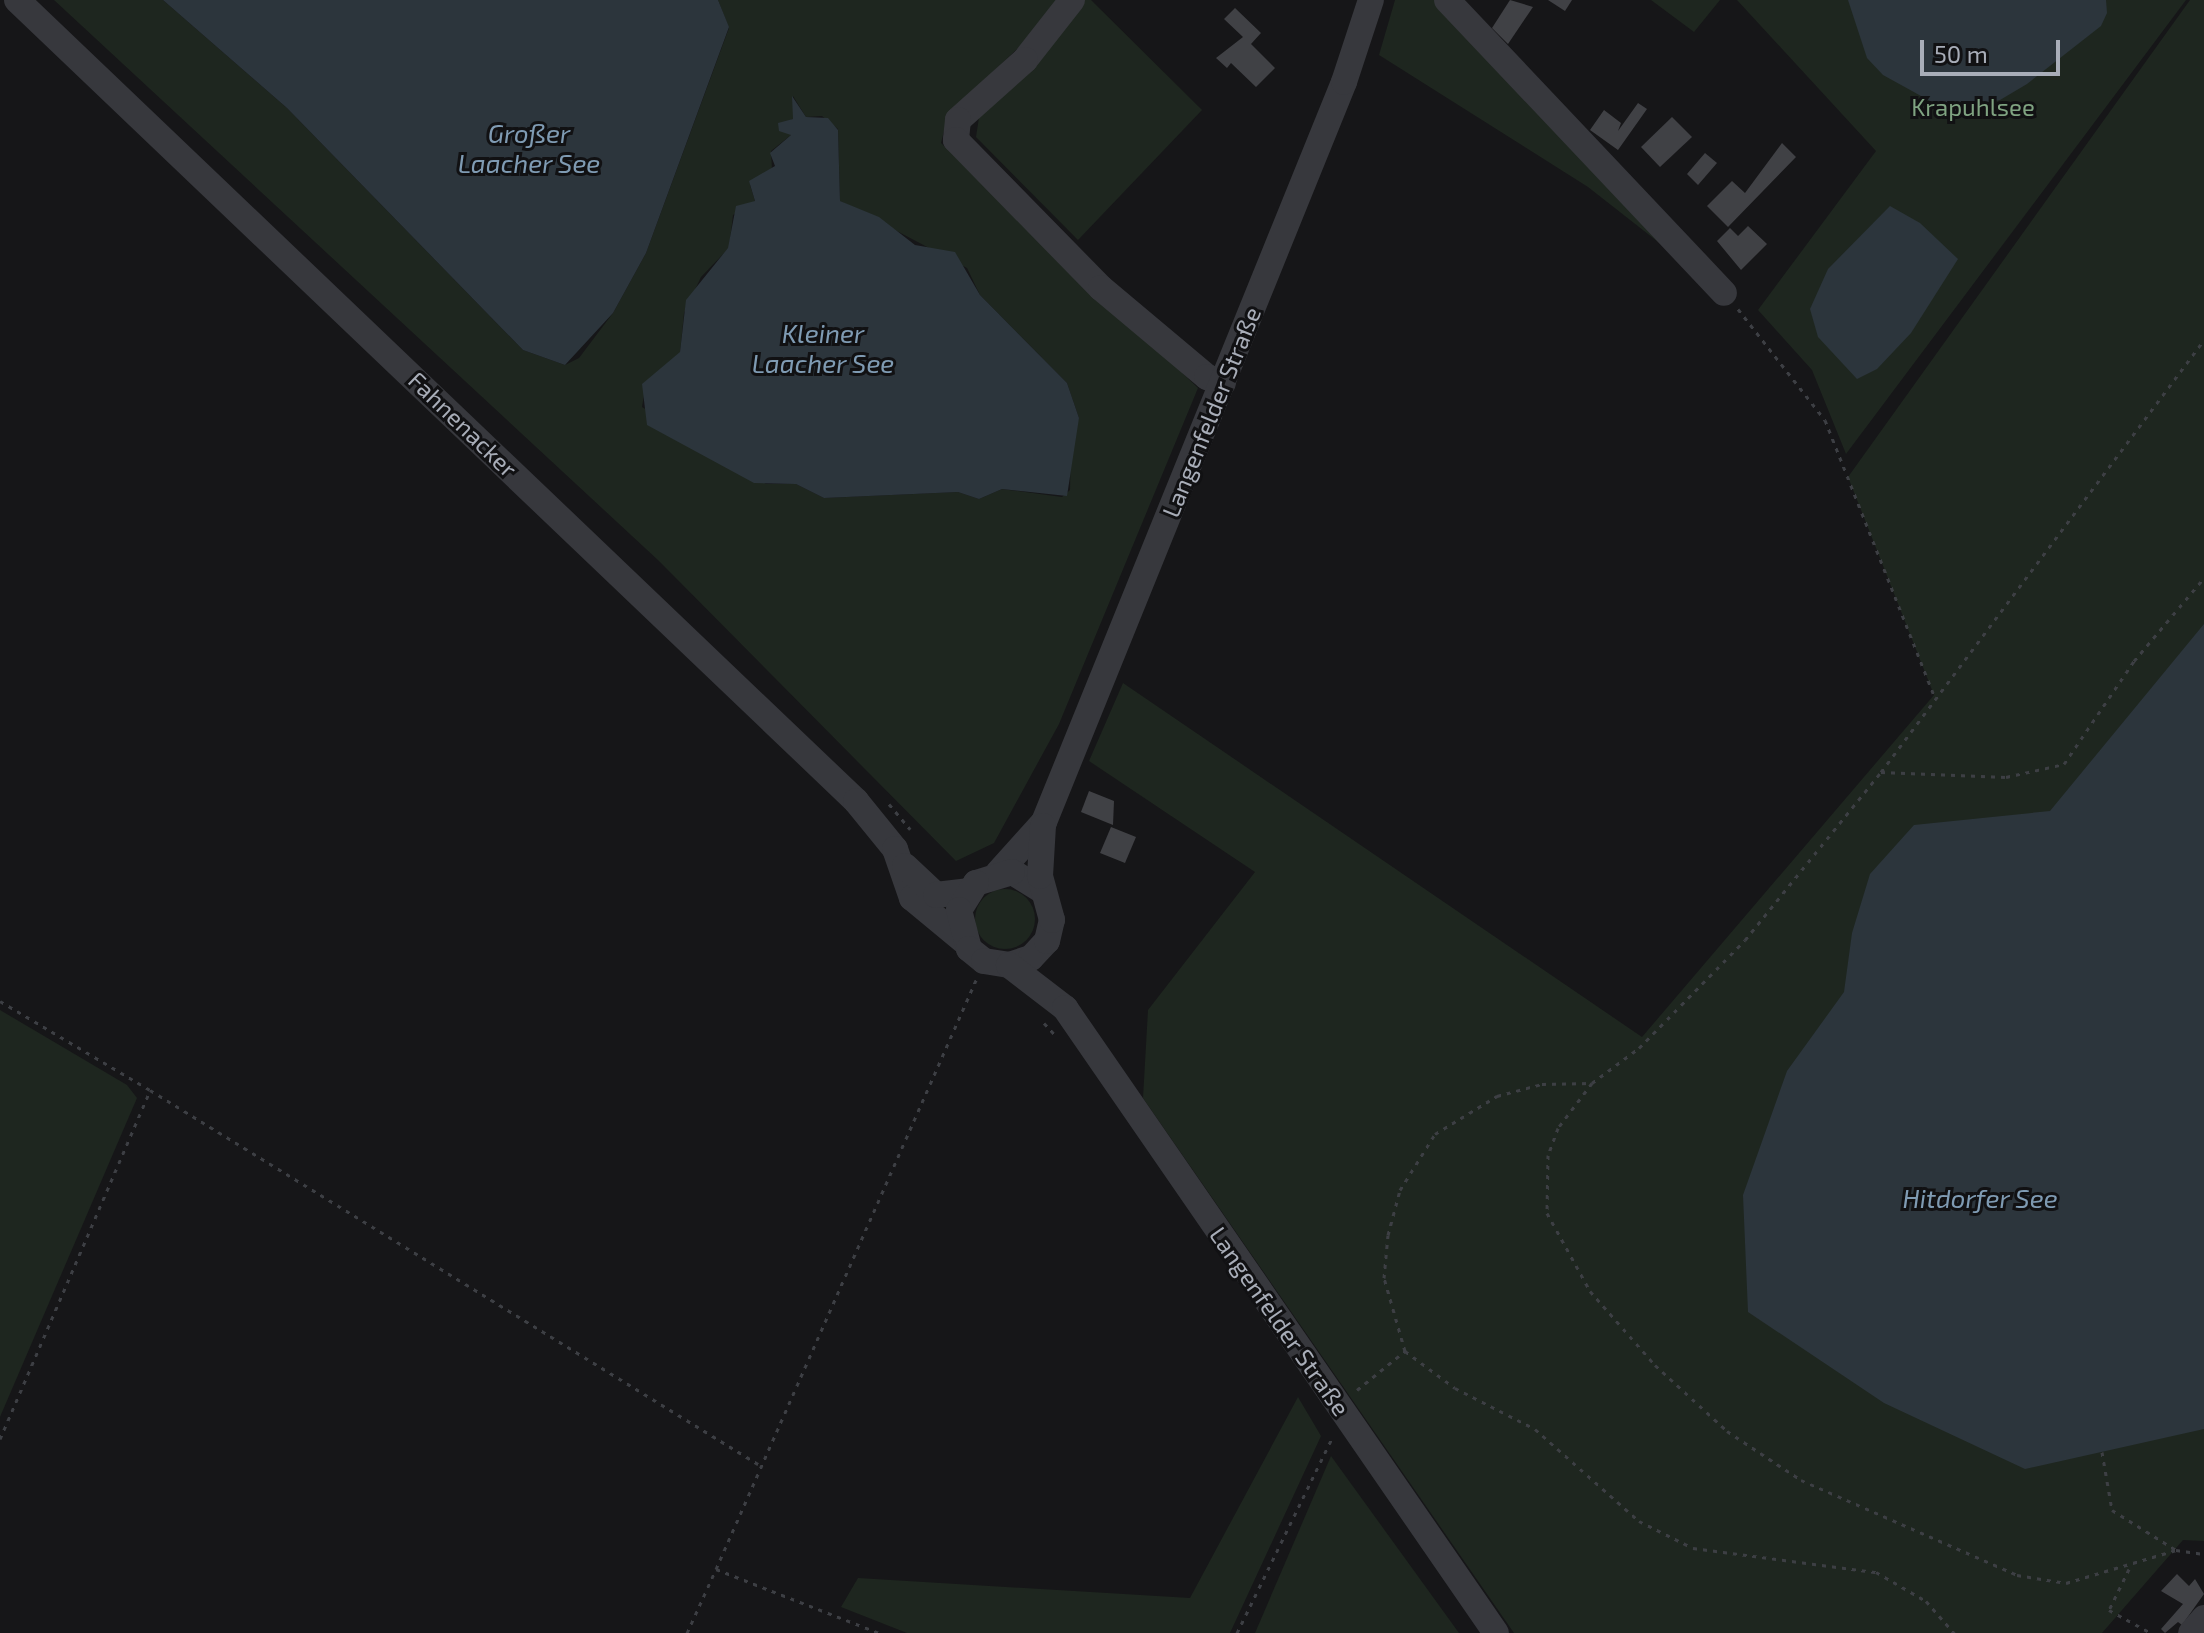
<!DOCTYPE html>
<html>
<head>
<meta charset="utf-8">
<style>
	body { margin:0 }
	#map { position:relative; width:2204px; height:1633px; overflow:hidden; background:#161618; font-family:"Exo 2",sans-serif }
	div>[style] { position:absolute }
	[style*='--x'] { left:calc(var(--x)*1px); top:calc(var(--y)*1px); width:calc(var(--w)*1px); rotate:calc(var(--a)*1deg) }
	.green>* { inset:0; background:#1e261f }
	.round { border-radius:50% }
	.water>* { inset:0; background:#2c353c }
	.building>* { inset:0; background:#404145 }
	.path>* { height:3px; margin-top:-1.5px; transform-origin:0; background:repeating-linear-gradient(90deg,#3d3f44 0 4px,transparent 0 10px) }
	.minor>* { height:26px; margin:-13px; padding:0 13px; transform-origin:13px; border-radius:13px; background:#37383d }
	span { translate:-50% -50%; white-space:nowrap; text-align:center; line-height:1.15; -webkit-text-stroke:6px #111113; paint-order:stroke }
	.park-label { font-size:24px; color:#7fa381 }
	.street-label { font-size:24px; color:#a8adb8 }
	.water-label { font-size:26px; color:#7f9bb3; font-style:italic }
	.scale { position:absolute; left:1920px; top:40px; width:140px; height:36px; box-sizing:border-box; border:4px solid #a8adb8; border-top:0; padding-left:10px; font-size:24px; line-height:28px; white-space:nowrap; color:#a8adb8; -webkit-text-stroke:6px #111113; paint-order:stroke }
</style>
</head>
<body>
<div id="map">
	<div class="green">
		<div style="clip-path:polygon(evenodd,54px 0,163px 0,287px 108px,523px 350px,565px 365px,579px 358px,613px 313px,646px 253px,729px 28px,718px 0,1056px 0,1043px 24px,948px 115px,941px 143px,1198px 388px,1059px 724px,994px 843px,956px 861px,659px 561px,54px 0,793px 96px,806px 117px,822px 116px,838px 129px,840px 201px,967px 268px,980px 295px,1067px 383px,1079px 418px,1071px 438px,1070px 490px,1062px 497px,1002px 489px,979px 499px,958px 492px,824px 498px,796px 484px,766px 484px,642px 407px,646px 383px,680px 353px,684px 313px,701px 277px,729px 248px,733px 215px,755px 201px,750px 185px,772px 169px,771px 151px,791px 135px,784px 123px,793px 119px,793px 96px)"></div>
		<div style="clip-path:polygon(1082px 0,1091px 0,1202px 110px,1078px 240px,976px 137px,980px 111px)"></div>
		<div style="clip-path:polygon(1395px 0,1440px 0,1662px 245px,1588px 187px,1379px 55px)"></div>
		<div style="clip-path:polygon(1651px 0,1720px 0,1694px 32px)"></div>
		<div style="clip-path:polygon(1737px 0,2186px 0,1846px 454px,1812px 370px,1758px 310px,1876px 151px)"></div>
		<div style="clip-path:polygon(2190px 0,2204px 0,2204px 1541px,2183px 1540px,2102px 1633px,1514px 1633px,1143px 1098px,1148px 1010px,1255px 872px,1089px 761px,1123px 683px,1642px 1037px,1934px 695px,1848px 477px)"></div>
		<div class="round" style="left:975px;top:889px;width:60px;height:60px"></div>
		<div style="clip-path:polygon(0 1010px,127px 1085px,137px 1098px,0 1417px)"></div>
		<div style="clip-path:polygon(1298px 1397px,1321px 1436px,1230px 1633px,907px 1633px,841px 1607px,858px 1578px,1190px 1598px)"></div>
		<div style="clip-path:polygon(1331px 1456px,1459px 1633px,1255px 1633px)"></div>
	</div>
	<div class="water">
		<div style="clip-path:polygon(163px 0,718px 0,729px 27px,646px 253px,613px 313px,565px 365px,523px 350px,287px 108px)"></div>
		<div style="clip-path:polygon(1848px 0,2106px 0,2107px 13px,2101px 26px,2027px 84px,2000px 100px,1950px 112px,1883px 75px,1867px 58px)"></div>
		<div style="clip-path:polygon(792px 96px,806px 117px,828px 118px,838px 130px,840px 201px,879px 217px,915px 245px,955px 252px,980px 295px,1067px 383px,1079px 418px,1067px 496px,1002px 489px,979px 499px,958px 492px,824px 498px,796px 484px,754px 483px,647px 425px,642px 384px,680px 352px,686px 300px,728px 248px,736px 206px,755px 201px,749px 181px,775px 166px,770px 153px,791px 135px,779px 131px,778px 123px,793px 119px)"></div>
		<div style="clip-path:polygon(1890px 206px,1920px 223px,1958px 259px,1911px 333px,1877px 369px,1857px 379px,1818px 337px,1810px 309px,1828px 269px)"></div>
		<div style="clip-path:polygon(2204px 624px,2204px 1429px,2025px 1469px,1884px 1403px,1748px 1312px,1743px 1195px,1787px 1071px,1844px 992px,1852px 933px,1870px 874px,1914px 825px,2050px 811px)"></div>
	</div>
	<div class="building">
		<div style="clip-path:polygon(1510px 0,1533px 7px,1508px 44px,1492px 28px)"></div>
		<div style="clip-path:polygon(1548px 0,1572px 0,1565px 11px)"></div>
		<div style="clip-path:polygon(1235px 8px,1261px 33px,1251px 44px,1275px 68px,1256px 87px,1231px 63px,1227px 68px,1216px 58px,1243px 37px,1224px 19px)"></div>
		<div style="clip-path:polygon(1638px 103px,1647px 109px,1618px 150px,1590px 130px,1604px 110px,1621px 123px,1618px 131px)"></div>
		<div style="clip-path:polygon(1672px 117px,1692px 137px,1660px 167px,1641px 147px)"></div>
		<div style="clip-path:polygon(1782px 143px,1796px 157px,1728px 227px,1707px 206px,1732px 181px,1745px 193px)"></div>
		<div style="clip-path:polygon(1705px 153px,1717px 163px,1698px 185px,1687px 174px)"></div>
		<div style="clip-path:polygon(1748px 226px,1767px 244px,1741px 270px,1717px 241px,1730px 228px,1738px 236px)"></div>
		<div style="clip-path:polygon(1089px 791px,1114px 801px,1113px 825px,1081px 812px)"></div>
		<div style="clip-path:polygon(1111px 827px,1136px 837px,1125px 863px,1100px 853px)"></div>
		<div style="clip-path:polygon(2177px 1574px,2189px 1586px,2195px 1579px,2204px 1594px,2182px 1625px,2178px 1622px,2165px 1633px,2161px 1629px,2183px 1604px,2161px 1591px)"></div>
	</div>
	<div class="path">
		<div style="--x:1738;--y:309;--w:141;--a:51.9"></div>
		<div style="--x:1825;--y:420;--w:296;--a:68.4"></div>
		<div style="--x:1881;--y:772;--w:125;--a:2.3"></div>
		<div style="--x:2006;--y:777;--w:59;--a:-12.6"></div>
		<div style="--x:2064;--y:764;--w:125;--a:-55.8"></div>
		<div style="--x:2134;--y:661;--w:109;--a:-49.9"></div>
		<div style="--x:889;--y:804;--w:33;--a:50"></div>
		<div style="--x:0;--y:1001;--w:174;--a:30.7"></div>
		<div style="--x:1044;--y:1023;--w:16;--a:47"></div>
		<div style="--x:1592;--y:1083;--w:56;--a:127.1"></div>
		<div style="--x:1558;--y:1128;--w:29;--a:110"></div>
		<div style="--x:1548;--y:1155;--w:58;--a:91"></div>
		<div style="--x:1547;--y:1213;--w:89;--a:61.1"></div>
		<div style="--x:1590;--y:1291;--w:98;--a:48.7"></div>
		<div style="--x:1655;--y:1365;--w:98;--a:42.5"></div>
		<div style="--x:1727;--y:1431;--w:89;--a:33.5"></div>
		<div style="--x:1801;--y:1480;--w:236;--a:23.7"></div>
		<div style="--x:2017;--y:1575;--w:50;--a:9.3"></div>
		<div style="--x:2066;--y:1583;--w:115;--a:-16.7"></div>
		<div style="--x:2176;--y:1550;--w:28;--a:8"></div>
		<div style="--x:1405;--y:1351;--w:62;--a:36.5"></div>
		<div style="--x:1455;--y:1388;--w:90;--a:27.1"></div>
		<div style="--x:1535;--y:1429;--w:139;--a:41.5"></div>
		<div style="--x:1639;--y:1521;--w:60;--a:26.6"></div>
		<div style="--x:1693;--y:1548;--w:185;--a:7.5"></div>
		<div style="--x:1876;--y:1572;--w:58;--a:30.1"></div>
		<div style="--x:1926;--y:1601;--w:43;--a:48.8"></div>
		<div style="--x:1357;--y:1390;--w:62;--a:-39.1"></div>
		<div style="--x:1405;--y:1351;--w:76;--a:-106"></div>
		<div style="--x:1384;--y:1278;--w:43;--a:-84.7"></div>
		<div style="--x:1388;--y:1235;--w:47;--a:-75.1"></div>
		<div style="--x:1400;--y:1190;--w:66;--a:-58"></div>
		<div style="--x:1435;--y:1134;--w:73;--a:-31.5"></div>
		<div style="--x:1497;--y:1096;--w:47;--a:-14.9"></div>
		<div style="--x:1542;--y:1084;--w:50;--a:-1.1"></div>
		<div style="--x:1592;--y:1083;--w:59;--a:-36.7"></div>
		<div style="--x:1639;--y:1048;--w:151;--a:-45.5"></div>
		<div style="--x:1745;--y:940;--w:216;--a:-51"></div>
		<div style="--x:1881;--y:772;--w:539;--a:-53.22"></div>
		<div style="--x:0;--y:1439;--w:380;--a:-66.7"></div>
		<div style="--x:150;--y:1090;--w:714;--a:31.6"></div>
		<div style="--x:2102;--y:1452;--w:59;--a:80.2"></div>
		<div style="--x:2112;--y:1510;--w:75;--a:32"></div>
		<div style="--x:716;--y:1569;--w:644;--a:-66.18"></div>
		<div style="--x:2129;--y:1569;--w:46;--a:116"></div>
		<div style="--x:2109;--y:1610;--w:48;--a:28.7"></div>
		<div style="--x:687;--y:1633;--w:70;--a:-65.6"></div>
		<div style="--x:716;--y:1569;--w:175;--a:21.4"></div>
		<div style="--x:1237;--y:1633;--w:219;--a:-64"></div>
	</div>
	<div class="minor">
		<div style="--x:17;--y:0;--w:1160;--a:43.67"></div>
		<div style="--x:856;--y:801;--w:62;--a:50.9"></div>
		<div style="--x:895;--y:849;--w:52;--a:70.9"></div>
		<div style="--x:912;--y:898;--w:67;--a:39.6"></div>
		<div style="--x:1072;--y:0;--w:76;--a:128.1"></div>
		<div style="--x:1025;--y:60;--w:90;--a:138.2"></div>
		<div style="--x:958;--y:120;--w:20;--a:96"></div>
		<div style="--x:956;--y:140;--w:207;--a:45.6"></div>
		<div style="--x:1101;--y:288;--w:138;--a:40"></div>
		<div style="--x:1207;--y:377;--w:17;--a:21"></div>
		<div style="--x:1447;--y:0;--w:403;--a:46.6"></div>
		<div style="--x:905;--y:866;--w:42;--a:43.1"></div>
		<div style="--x:936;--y:895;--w:32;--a:-7"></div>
		<div style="--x:998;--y:873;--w:69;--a:-48"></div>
		<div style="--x:1044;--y:822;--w:798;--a:-67.93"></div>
		<div style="--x:1344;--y:82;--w:86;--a:-71.8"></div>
		<div style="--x:1043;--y:891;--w:36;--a:-148"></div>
		<div style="--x:1012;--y:872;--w:38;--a:163"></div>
		<div style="--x:976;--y:883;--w:32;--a:122"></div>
		<div style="--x:959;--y:910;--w:40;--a:75.6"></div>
		<div style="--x:969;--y:949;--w:19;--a:39"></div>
		<div style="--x:984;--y:961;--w:25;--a:9"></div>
		<div style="--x:1009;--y:965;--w:23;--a:-18"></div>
		<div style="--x:1031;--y:958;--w:23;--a:-47"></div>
		<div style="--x:1047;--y:941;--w:22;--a:-77"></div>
		<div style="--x:1052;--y:920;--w:46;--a:-105.3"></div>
		<div style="--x:1040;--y:876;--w:50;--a:-86.6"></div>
		<div style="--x:1009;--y:965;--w:71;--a:37.5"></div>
		<div style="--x:1065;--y:1008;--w:759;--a:55.41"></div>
		<div style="--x:2191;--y:1633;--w:20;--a:-49"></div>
	</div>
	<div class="park-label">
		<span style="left:1973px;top:107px">Krapuhlsee</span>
	</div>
	<div class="street-label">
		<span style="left:1211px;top:412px;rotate:-68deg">Langenfelder Straße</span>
		<span style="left:463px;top:424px;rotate:44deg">Fahnenacker</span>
		<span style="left:1280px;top:1321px;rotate:55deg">Langenfelder Straße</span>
	</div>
	<div class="water-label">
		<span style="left:529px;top:148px">Großer<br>Laacher See</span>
		<span style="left:823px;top:348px">Kleiner<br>Laacher See</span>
		<span style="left:1980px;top:1198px">Hitdorfer See</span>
	</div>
	<div class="scale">50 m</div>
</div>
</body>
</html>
